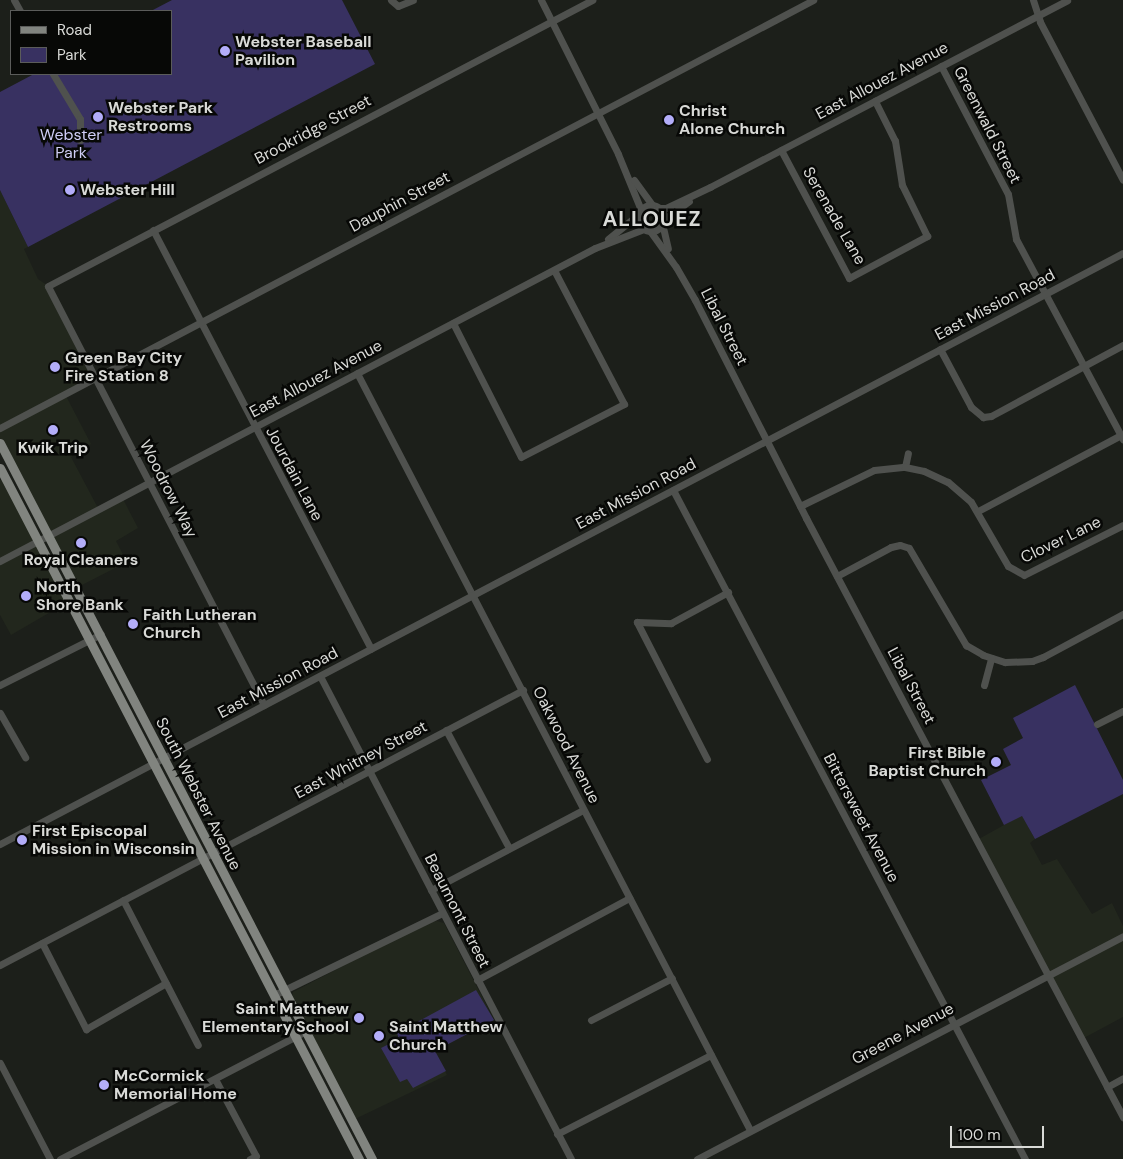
<!DOCTYPE html>
<html>
<head>
<meta charset="utf-8">
<style>
	body { margin:0 }
	#map { position:relative; width:1123px; height:1159px; overflow:hidden; background:#1c1f1a; font-family:"DM Sans",sans-serif }
	div>[style] { position:absolute }
	[style*='--x'] { left:calc(var(--x)*1px); top:calc(var(--y)*1px); width:calc(var(--w)*1px); rotate:calc(var(--a)*1deg) }
	.built>* { inset:0; background:#22271d }
	.green>* { inset:0; background:#383161 }
	.minor>* { height:7px; margin:-3.5px; padding:0 3.5px; transform-origin:3.5px; border-radius:3.5px; background:#4f514e }
	.minor>.ring { margin:-3.5px; padding:0; box-sizing:content-box; background:none; border:7px solid #4f514e; border-radius:50% }
	.major>* { height:9px; margin:-4.5px; padding:0 4.5px; transform-origin:4.5px; border-radius:4.5px; background:#81847f }
	.dots>* { width:14px; height:14px; translate:-50% -50%; box-sizing:border-box; border:2px solid #070806; border-radius:50% }
	span { translate:-50% -50%; white-space:nowrap; text-align:center; line-height:1.15; -webkit-text-stroke:5px #070806; paint-order:stroke }
	.poi-label { font-size:16px; color:#d9dad7; font-weight:700 }
	.left { translate:0 -50%; text-align:left }
	.right { translate:-100% -50%; text-align:right }
	.street-label { font-size:16px; color:#d9dad7 }
	.park-label { font-size:16px; color:#cfcdf5 }
	.district-label { font-size:21px; color:#d9dad7; font-weight:700; letter-spacing:1px }
	.legend { position:absolute; left:10px; top:10px; width:162px; height:65px; box-sizing:border-box; background:#070806; border:1px solid #5b5c5a; margin:0; padding:6px 9px; list-style:none; font-size:15px; color:#d9dad7 }
	.legend li { display:flex; align-items:center; gap:10px; height:25px }
	.legend b { width:25px; border:1px solid #5b5c5a }
	.scale { position:absolute; left:950px; top:1126px; width:94px; height:22px; box-sizing:border-box; border:2px solid #d9dad7; border-top:0; padding-left:6px; font-size:15px; line-height:18px; white-space:nowrap; color:#d9dad7; -webkit-text-stroke:4px #070806; paint-order:stroke }
</style>
</head>
<body>
<div id="map">
	<div class="built">
		<div style="clip-path:polygon(0 190px,28px 247px,24px 249px,38px 279px,48px 286px,94px 378px,65px 394px,91px 444px,71px 457px,98px 508px,123px 499px,138px 528px,116px 541px,127px 562px,76px 588px,0 443px)"></div>
		<div style="clip-path:polygon(5px 477px,66px 603px,11px 635px,0 615px,0 480px)"></div>
		<div style="clip-path:polygon(1022px 815px,1035px 839px,1030px 843px,1042px 865px,1057px 859px,1092px 914px,1112px 903px,1123px 926px,1123px 1017px,1082px 1039px,977px 840px)"></div>
		<div style="clip-path:polygon(437px 921px,444px 923px,494px 1020px,435px 1051px,447px 1075px,355px 1119px,292px 998px,293px 992px,428px 922px)"></div>
	</div>
	<div class="green">
		<div style="clip-path:polygon(172px 0,342px 0,375px 64px,28px 247px,0 190px,0 92px,34px 74px,171px 74px,171px 11px,151px 11px)"></div>
		<div style="clip-path:polygon(1075px 685px,1123px 780px,1123px 794px,1035px 839px,1022px 816px,1004px 825px,981px 780px,1011px 765px,1003px 749px,1023px 738px,1013px 718px)"></div>
		<div style="clip-path:polygon(476px 990px,494px 1020px,435px 1051px,446px 1071px,413px 1088px,407px 1079px,400px 1082px,381px 1048px,399px 1039px,397px 1033px)"></div>
	</div>
	<div class="minor">
		<div style="--x:14;--y:0;--w:13;--a:61"></div>
		<div style="--x:391;--y:0;--w:9;--a:41"></div>
		<div style="--x:398;--y:6;--w:16;--a:-22"></div>
		<div style="--x:541;--y:0;--w:172;--a:63.4"></div>
		<div style="--x:618;--y:154;--w:61;--a:67.7"></div>
		<div style="--x:1033;--y:0;--w:23;--a:72"></div>
		<div style="--x:1040;--y:22;--w:178;--a:62.3"></div>
		<div style="--x:941;--y:66;--w:144;--a:62.4"></div>
		<div style="--x:1008;--y:194;--w:46;--a:79.9"></div>
		<div style="--x:1016;--y:239;--w:227;--a:61.9"></div>
		<div style="--x:53;--y:74;--w:52;--a:59"></div>
		<div style="--x:80;--y:119;--w:21;--a:90"></div>
		<div style="--x:781;--y:150;--w:145;--a:62"></div>
		<div style="--x:849;--y:278;--w:89;--a:-28.3"></div>
		<div style="--x:927;--y:236;--w:57;--a:-116.1"></div>
		<div style="--x:902;--y:185;--w:45;--a:-99"></div>
		<div style="--x:895;--y:141;--w:45;--a:-116.6"></div>
		<div style="--x:634;--y:180;--w:32;--a:54"></div>
		<div class="ring" style="left:638px;top:205px;width:19px;height:19px"></div>
		<div style="--x:658;--y:208;--w:8;--a:0"></div>
		<div style="--x:666;--y:208;--w:49;--a:-25.5"></div>
		<div style="--x:710;--y:187;--w:403;--a:-27.6"></div>
		<div style="--x:663;--y:220;--w:32;--a:-36"></div>
		<div style="--x:662;--y:223;--w:26;--a:77"></div>
		<div style="--x:153;--y:230;--w:472;--a:62.5"></div>
		<div style="--x:650;--y:231;--w:44;--a:54.2"></div>
		<div style="--x:676;--y:267;--w:38;--a:60"></div>
		<div style="--x:695;--y:300;--w:245;--a:63"></div>
		<div style="--x:806;--y:518;--w:678;--a:62.11"></div>
		<div style="--x:608;--y:239;--w:38;--a:-39"></div>
		<div style="--x:453;--y:323;--w:150;--a:63.1"></div>
		<div style="--x:521;--y:457;--w:116;--a:-27.2"></div>
		<div style="--x:624;--y:404;--w:151;--a:-117.6"></div>
		<div style="--x:940;--y:349;--w:66;--a:61.9"></div>
		<div style="--x:971;--y:407;--w:16;--a:40"></div>
		<div style="--x:983;--y:417;--w:8;--a:-7"></div>
		<div style="--x:991;--y:416;--w:150;--a:-28.3"></div>
		<div style="--x:357;--y:373;--w:853;--a:62.56"></div>
		<div style="--x:0;--y:428;--w:919;--a:-27.76"></div>
		<div style="--x:905;--y:467;--w:14;--a:-78"></div>
		<div style="--x:673;--y:490;--w:756;--a:62.25"></div>
		<div style="--x:800;--y:506;--w:82;--a:-25.9"></div>
		<div style="--x:874;--y:470;--w:31;--a:-6"></div>
		<div style="--x:905;--y:467;--w:19;--a:12"></div>
		<div style="--x:924;--y:471;--w:26;--a:25"></div>
		<div style="--x:948;--y:482;--w:30;--a:41"></div>
		<div style="--x:971;--y:502;--w:74;--a:60"></div>
		<div style="--x:1008;--y:566;--w:18;--a:29"></div>
		<div style="--x:1024;--y:575;--w:111;--a:-26.8"></div>
		<div style="--x:978;--y:511;--w:162;--a:-28"></div>
		<div style="--x:0;--y:561;--w:672;--a:-27.75"></div>
		<div style="--x:595;--y:248;--w:53;--a:-21.2"></div>
		<div style="--x:837;--y:576;--w:61;--a:-28.2"></div>
		<div style="--x:891;--y:547;--w:9;--a:-13"></div>
		<div style="--x:900;--y:545;--w:9;--a:18"></div>
		<div style="--x:909;--y:548;--w:113;--a:59.6"></div>
		<div style="--x:966;--y:645;--w:20;--a:30"></div>
		<div style="--x:983;--y:655;--w:23;--a:18"></div>
		<div style="--x:1005;--y:662;--w:27;--a:-2"></div>
		<div style="--x:1032;--y:661;--w:12;--a:-20"></div>
		<div style="--x:1043;--y:657;--w:91;--a:-28.3"></div>
		<div style="--x:320;--y:676;--w:544;--a:62.54"></div>
		<div style="--x:0;--y:685;--w:113;--a:-26.8"></div>
		<div style="--x:984;--y:685;--w:28;--a:-75"></div>
		<div style="--x:264;--y:705;--w:471;--a:-117.3"></div>
		<div style="--x:48;--y:286;--w:615;--a:-27.73"></div>
		<div style="--x:0;--y:713;--w:51;--a:60.4"></div>
		<div style="--x:1097;--y:724;--w:29;--a:-27"></div>
		<div style="--x:446;--y:730;--w:134;--a:61.9"></div>
		<div style="--x:707;--y:759;--w:154;--a:-117.1"></div>
		<div style="--x:637;--y:622;--w:34;--a:2"></div>
		<div style="--x:671;--y:623;--w:65;--a:-28.5"></div>
		<div style="--x:0;--y:844;--w:1269;--a:-27.76"></div>
		<div style="--x:431;--y:890;--w:172;--a:-27.8"></div>
		<div style="--x:123;--y:900;--w:163;--a:62.7"></div>
		<div style="--x:42;--y:943;--w:97;--a:62.9"></div>
		<div style="--x:86;--y:1029;--w:92;--a:-29.9"></div>
		<div style="--x:0;--y:965;--w:591;--a:-27.74"></div>
		<div style="--x:477;--y:980;--w:173;--a:-28.3"></div>
		<div style="--x:274;--y:995;--w:187;--a:-26"></div>
		<div style="--x:591;--y:1020;--w:91;--a:-27.4"></div>
		<div style="--x:0;--y:1063;--w:108;--a:62.5"></div>
		<div style="--x:215;--y:1079;--w:87;--a:62"></div>
		<div style="--x:256;--y:1156;--w:7;--a:153"></div>
		<div style="--x:1107;--y:1087;--w:18;--a:-29"></div>
		<div style="--x:557;--y:1134;--w:173;--a:-27.2"></div>
		<div style="--x:60;--y:1159;--w:277;--a:-27.5"></div>
		<div style="--x:697;--y:1159;--w:481;--a:-27.6"></div>
	</div>
	<div class="major">
		<div style="--x:0;--y:443;--w:807;--a:62.55"></div>
		<div style="--x:0;--y:468;--w:779;--a:62.55"></div>
	</div>
	<div class="dots">
		<div style="left:225px;top:51px;background:#b3adf9"></div>
		<div style="left:98px;top:117px;background:#b3adf9"></div>
		<div style="left:669px;top:120px;background:#b3adf9"></div>
		<div style="left:70px;top:190px;background:#b3adf9"></div>
		<div style="left:55px;top:367px;background:#b3adf9"></div>
		<div style="left:53px;top:430px;background:#b3adf9"></div>
		<div style="left:81px;top:543px;background:#b3adf9"></div>
		<div style="left:26px;top:596px;background:#b3adf9"></div>
		<div style="left:133px;top:624px;background:#b3adf9"></div>
		<div style="left:996px;top:762px;background:#b3adf9"></div>
		<div style="left:22px;top:840px;background:#b3adf9"></div>
		<div style="left:359px;top:1018px;background:#b3adf9"></div>
		<div style="left:379px;top:1036px;background:#b3adf9"></div>
		<div style="left:104px;top:1085px;background:#b3adf9"></div>
	</div>
	<div class="poi-label">
		<span class="left" style="left:235px;top:51px">Webster Baseball<br>Pavilion</span>
		<span class="left" style="left:108px;top:117px">Webster Park<br>Restrooms</span>
		<span class="left" style="left:679px;top:120px">Christ<br>Alone Church</span>
		<span class="left" style="left:80px;top:190px">Webster Hill</span>
		<span class="left" style="left:65px;top:367px">Green Bay City<br>Fire Station 8</span>
		<span style="left:53px;top:448px">Kwik Trip</span>
		<span style="left:81px;top:560px">Royal Cleaners</span>
		<span class="left" style="left:36px;top:596px">North<br>Shore Bank</span>
		<span class="left" style="left:143px;top:624px">Faith Lutheran<br>Church</span>
		<span class="right" style="left:986px;top:762px">First Bible<br>Baptist Church</span>
		<span class="left" style="left:32px;top:840px">First Episcopal<br>Mission in Wisconsin</span>
		<span class="right" style="left:349px;top:1018px">Saint Matthew<br>Elementary School</span>
		<span class="left" style="left:389px;top:1036px">Saint Matthew<br>Church</span>
		<span class="left" style="left:114px;top:1085px">McCormick<br>Memorial Home</span>
	</div>
	<div class="street-label">
		<span style="left:882px;top:81px;rotate:-28deg">East Allouez Avenue</span>
		<span style="left:987px;top:125px;rotate:63deg">Greenwald Street</span>
		<span style="left:313px;top:130px;rotate:-28deg">Brookridge Street</span>
		<span style="left:400px;top:202px;rotate:-28deg">Dauphin Street</span>
		<span style="left:834px;top:216px;rotate:60deg">Serenade Lane</span>
		<span style="left:995px;top:305px;rotate:-28deg">East Mission Road</span>
		<span style="left:724px;top:327px;rotate:63deg">Libal Street</span>
		<span style="left:316px;top:379px;rotate:-28deg">East Allouez Avenue</span>
		<span style="left:294px;top:474px;rotate:62deg">Jourdain Lane</span>
		<span style="left:168px;top:489px;rotate:63deg">Woodrow Way</span>
		<span style="left:636px;top:494px;rotate:-28deg">East Mission Road</span>
		<span style="left:1061px;top:540px;rotate:-26deg">Clover Lane</span>
		<span style="left:278px;top:683px;rotate:-28deg">East Mission Road</span>
		<span style="left:911px;top:686px;rotate:62deg">Libal Street</span>
		<span style="left:566px;top:745px;rotate:63deg">Oakwood Avenue</span>
		<span style="left:361px;top:760px;rotate:-28deg">East Whitney Street</span>
		<span style="left:198px;top:794px;rotate:63deg">South Webster Avenue</span>
		<span style="left:861px;top:818px;rotate:62deg">Bittersweet Avenue</span>
		<span style="left:457px;top:911px;rotate:63deg">Beaumont Street</span>
		<span style="left:903px;top:1034px;rotate:-28deg">Greene Avenue</span>
	</div>
	<div class="park-label">
		<span style="left:71px;top:144px">Webster<br>Park</span>
	</div>
	<div class="district-label">
		<span style="left:652px;top:219px">ALLOUEZ</span>
	</div>
	<ul class="legend">
	<li><b style="height:6px;background:#81847f"></b>Road</li>
	<li><b style="height:14px;background:#383161"></b>Park</li>
	</ul>
	<div class="scale">100 m</div>
</div>
</body>
</html>
